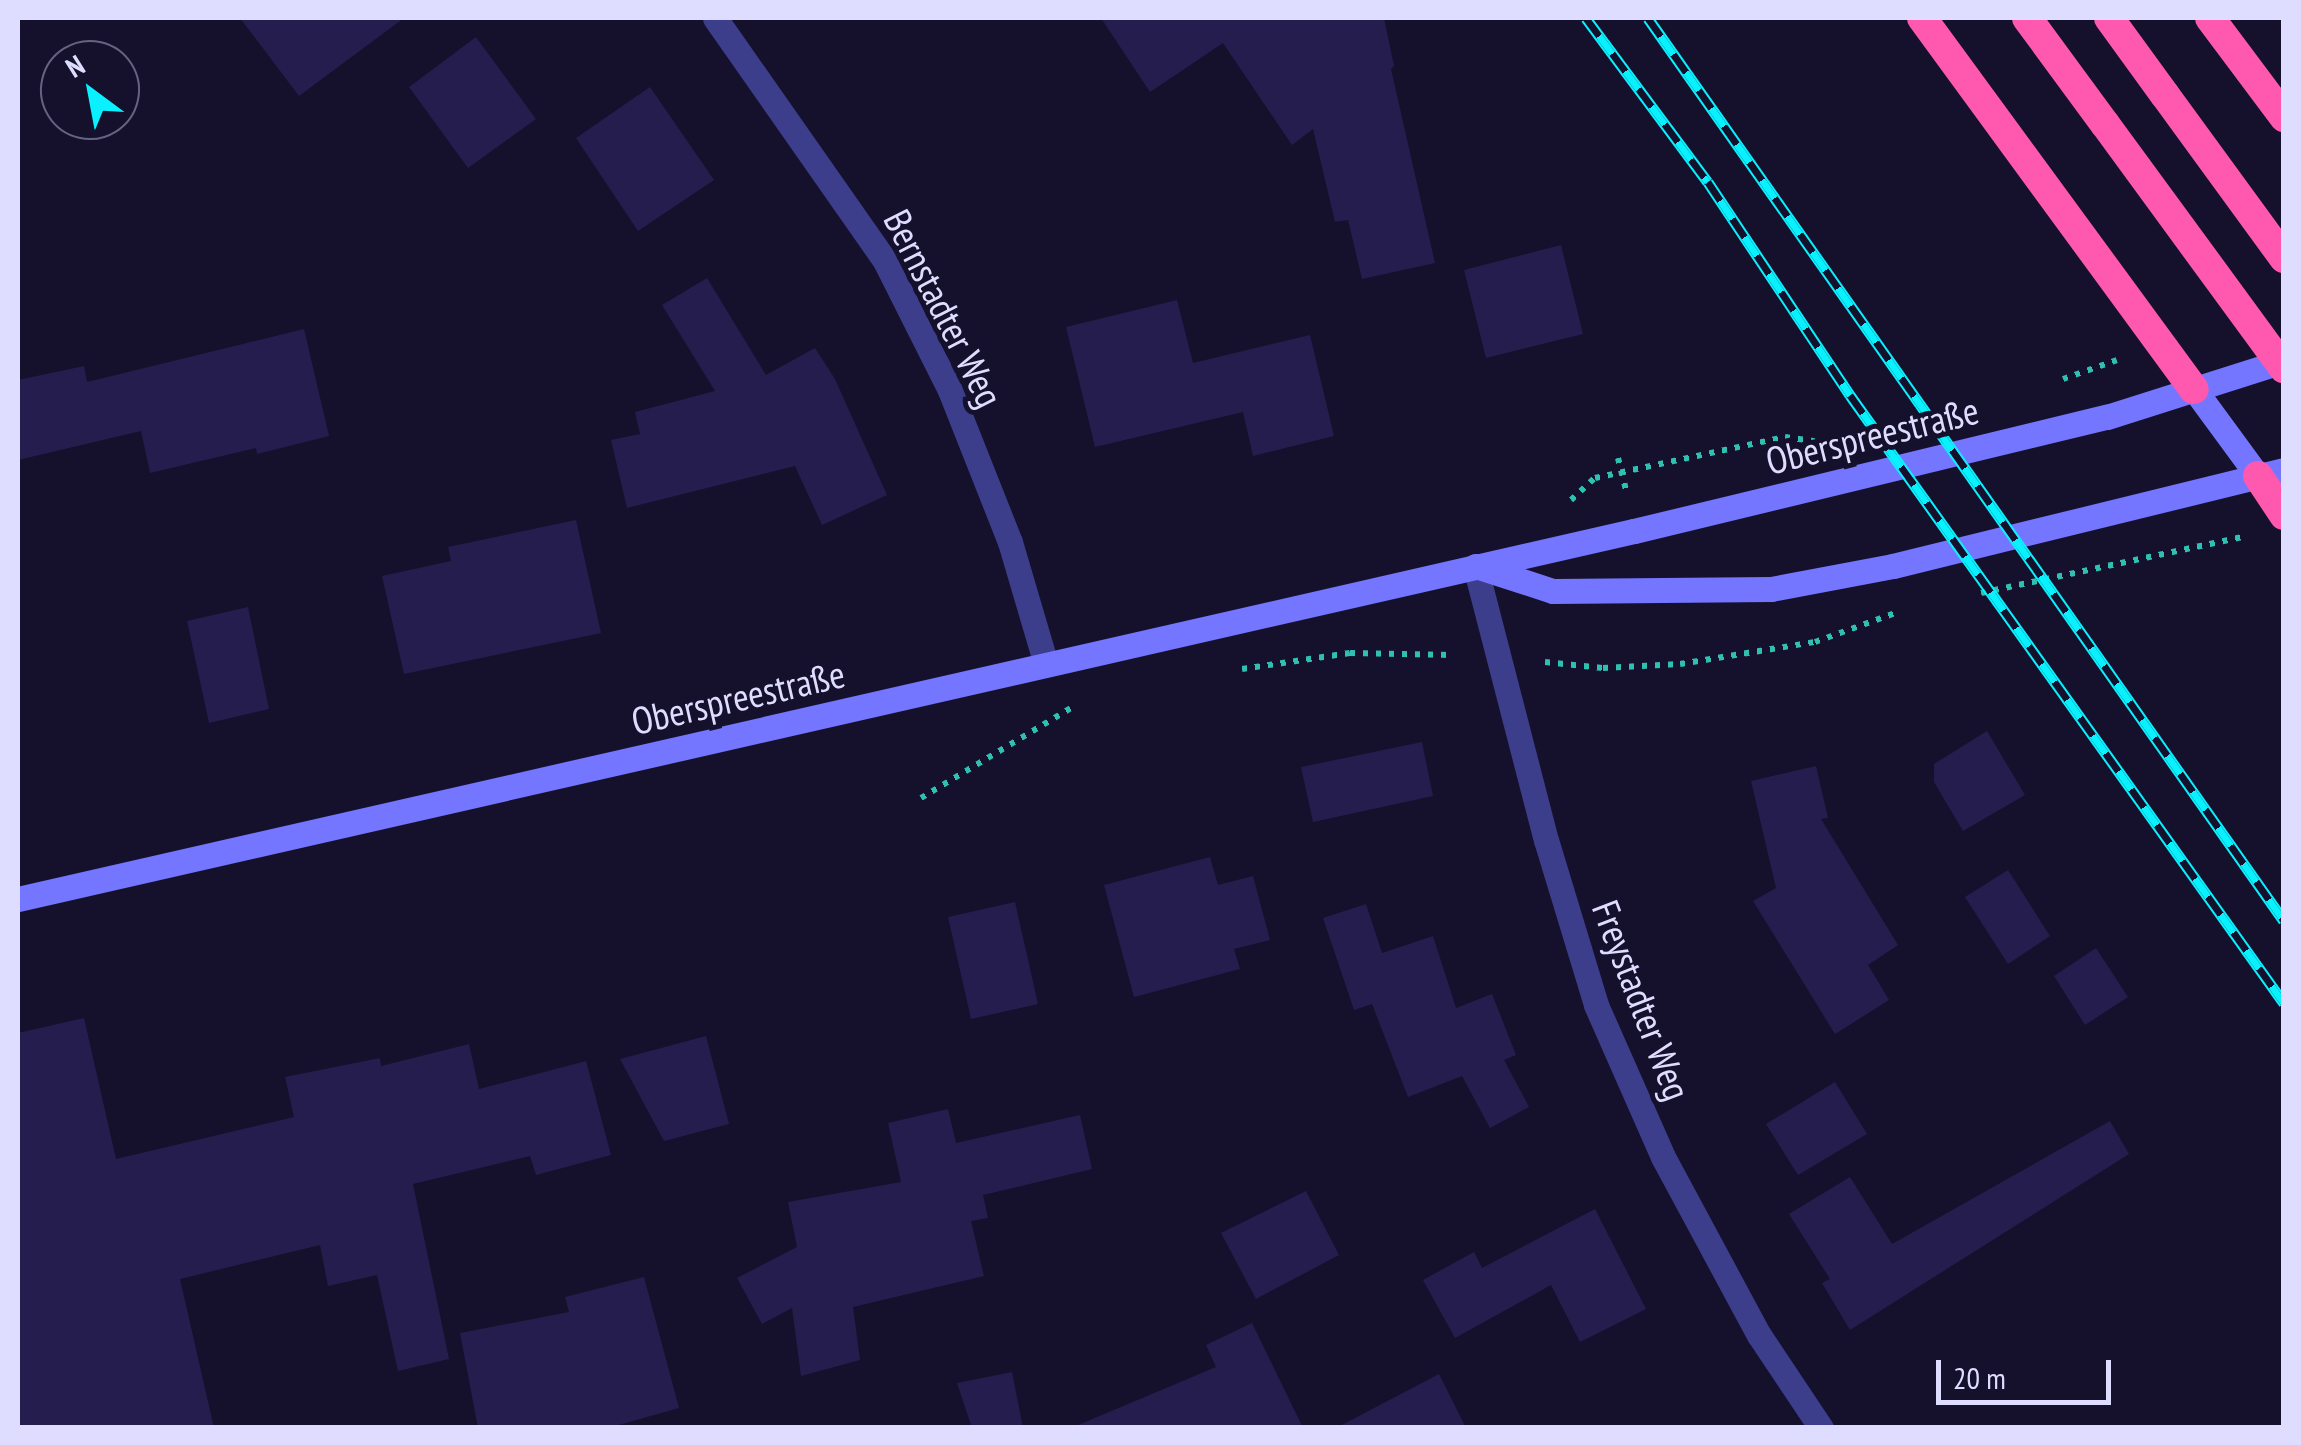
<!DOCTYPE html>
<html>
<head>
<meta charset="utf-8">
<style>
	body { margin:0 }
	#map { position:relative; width:2301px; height:1445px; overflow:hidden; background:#15112c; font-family:"PT Sans Narrow",sans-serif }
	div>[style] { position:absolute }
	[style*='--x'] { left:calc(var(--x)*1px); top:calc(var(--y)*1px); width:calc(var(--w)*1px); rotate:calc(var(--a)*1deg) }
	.building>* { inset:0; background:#251d4e }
	.path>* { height:6px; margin-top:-3px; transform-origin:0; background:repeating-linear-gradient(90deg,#30c0b1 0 5px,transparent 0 13px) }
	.street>* { height:25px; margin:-12.5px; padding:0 12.5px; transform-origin:12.5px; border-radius:12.5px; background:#3c3d8b }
	.secondary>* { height:25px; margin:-12.5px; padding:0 12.5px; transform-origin:12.5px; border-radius:12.5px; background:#7476ff }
	.highway>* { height:30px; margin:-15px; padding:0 15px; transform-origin:15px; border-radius:15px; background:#ff58af }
	.rail>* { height:11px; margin-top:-5.5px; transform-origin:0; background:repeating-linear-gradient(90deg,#15112c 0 22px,#09f1ff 0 44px); box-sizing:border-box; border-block:2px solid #09f1ff }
	.highway-bridge>* { height:30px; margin:-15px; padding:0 15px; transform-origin:15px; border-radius:15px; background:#ff58af }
	span { translate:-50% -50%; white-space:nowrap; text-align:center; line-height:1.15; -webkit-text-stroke:10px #15112c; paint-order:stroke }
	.street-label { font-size:38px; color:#dfddff }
	.frame { position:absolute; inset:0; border:20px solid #dfddff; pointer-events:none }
	.north { position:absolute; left:40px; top:40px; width:100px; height:100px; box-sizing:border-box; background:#15112c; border:2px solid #666380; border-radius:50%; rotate:328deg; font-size:28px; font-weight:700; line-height:40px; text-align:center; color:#dfddff }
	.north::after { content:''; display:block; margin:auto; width:35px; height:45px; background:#09f1ff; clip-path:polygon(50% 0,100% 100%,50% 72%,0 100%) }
	.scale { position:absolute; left:1936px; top:1360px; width:175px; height:45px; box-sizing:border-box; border:5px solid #dfddff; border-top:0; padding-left:12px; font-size:30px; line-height:35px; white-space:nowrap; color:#dfddff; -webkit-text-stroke:8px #15112c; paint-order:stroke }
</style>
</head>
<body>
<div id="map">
	<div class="building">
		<div style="clip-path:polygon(240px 18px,404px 18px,299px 96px)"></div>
		<div style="clip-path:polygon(1101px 18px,1384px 18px,1394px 66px,1391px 69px,1435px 263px,1362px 279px,1348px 220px,1335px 222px,1313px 129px,1292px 145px,1223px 43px,1150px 92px)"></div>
		<div style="clip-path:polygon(476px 37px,536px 119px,468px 168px,409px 87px)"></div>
		<div style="clip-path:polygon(650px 87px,714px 180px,638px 231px,576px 138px)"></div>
		<div style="clip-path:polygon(1561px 245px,1583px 334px,1486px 358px,1464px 270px)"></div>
		<div style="clip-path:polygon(707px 278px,766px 375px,815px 348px,835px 379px,887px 495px,822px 525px,795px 466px,627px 508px,611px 440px,640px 434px,635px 412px,715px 391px,662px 305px)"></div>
		<div style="clip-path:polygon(1177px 300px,1193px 363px,1310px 335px,1334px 436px,1253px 456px,1243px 412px,1095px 447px,1066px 327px)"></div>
		<div style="clip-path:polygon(304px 329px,329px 436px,257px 454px,256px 448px,150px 473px,141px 431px,18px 460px,18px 380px,84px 366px,87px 382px)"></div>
		<div style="clip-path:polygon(576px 520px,601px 633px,404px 674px,382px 576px,451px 561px,448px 547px)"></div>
		<div style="clip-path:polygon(248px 607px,269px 709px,209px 723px,187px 621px)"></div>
		<div style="clip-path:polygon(1987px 731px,2025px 795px,1963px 831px,1934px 782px,1934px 764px)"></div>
		<div style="clip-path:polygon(1422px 742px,1433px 796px,1313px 822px,1301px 767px)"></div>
		<div style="clip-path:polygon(1816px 766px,1828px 818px,1821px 819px,1898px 945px,1868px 965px,1889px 1000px,1835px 1034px,1753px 901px,1776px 888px,1751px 781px)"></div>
		<div style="clip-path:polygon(1210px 857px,1218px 885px,1253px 876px,1270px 940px,1234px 949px,1240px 969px,1134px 997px,1104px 885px)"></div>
		<div style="clip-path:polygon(2008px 870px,2050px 936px,2008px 964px,1965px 897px)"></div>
		<div style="clip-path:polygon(1015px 902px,1038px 1004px,971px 1019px,948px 917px)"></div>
		<div style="clip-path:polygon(1366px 904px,1382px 953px,1433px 936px,1456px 1008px,1492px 994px,1516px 1055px,1504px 1060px,1529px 1107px,1490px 1128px,1462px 1076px,1408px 1097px,1372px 1004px,1354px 1010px,1323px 918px)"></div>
		<div style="clip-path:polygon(2096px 948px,2128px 997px,2085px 1025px,2054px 976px)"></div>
		<div style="clip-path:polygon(84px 1018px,116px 1159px,294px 1117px,285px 1077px,380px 1058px,381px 1066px,469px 1044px,479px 1089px,586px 1061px,611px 1155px,536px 1175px,530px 1156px,413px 1184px,449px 1359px,398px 1371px,377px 1275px,328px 1286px,320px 1245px,180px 1279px,214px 1428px,18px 1428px,18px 1033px)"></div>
		<div style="clip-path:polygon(706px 1036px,729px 1124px,664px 1141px,620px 1059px)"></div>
		<div style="clip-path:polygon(1835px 1082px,1867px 1134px,1798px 1175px,1766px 1124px)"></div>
		<div style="clip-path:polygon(948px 1109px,956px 1143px,1080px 1115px,1092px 1169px,983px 1195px,988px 1218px,971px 1221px,984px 1276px,853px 1307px,860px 1360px,801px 1376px,792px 1308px,762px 1324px,737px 1278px,797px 1247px,788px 1202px,901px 1182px,888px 1123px)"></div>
		<div style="clip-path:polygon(2110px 1121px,2129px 1154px,1850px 1330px,1822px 1283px,1830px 1279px,1789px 1214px,1850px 1177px,1892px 1244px)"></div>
		<div style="clip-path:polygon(1306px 1191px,1339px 1255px,1256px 1299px,1221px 1233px)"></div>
		<div style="clip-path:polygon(1595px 1209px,1646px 1309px,1580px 1342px,1551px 1285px,1455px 1338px,1423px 1280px,1474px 1252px,1482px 1268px)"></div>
		<div style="clip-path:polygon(644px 1277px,679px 1408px,608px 1428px,478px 1428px,460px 1333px,569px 1312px,565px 1297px)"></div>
		<div style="clip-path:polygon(1252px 1323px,1303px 1428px,1071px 1428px,1216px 1367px,1206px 1345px)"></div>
		<div style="clip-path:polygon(1012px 1372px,1023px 1428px,972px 1428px,957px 1383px)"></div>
		<div style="clip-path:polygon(1439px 1374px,1466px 1428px,1336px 1428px)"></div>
	</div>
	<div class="path">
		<div style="--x:2063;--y:379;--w:57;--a:-19.4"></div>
		<div style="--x:1618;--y:458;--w:34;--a:76"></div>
		<div style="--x:1571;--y:500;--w:33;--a:-43"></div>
		<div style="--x:1595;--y:478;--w:194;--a:-12.2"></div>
		<div style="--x:1785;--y:437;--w:30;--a:8"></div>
		<div style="--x:1981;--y:593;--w:272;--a:-12.1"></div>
		<div style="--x:1545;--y:662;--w:58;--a:5.9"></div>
		<div style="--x:1603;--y:668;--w:77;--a:-3"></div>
		<div style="--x:1680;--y:664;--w:137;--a:-9.3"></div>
		<div style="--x:1815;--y:642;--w:85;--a:-19.9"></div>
		<div style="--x:1242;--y:669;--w:109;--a:-8.4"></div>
		<div style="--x:1350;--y:653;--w:103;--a:1.1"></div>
		<div style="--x:921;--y:798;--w:179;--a:-31"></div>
	</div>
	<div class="street">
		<div style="--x:715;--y:18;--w:297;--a:55"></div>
		<div style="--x:885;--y:261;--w:142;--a:63.3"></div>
		<div style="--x:949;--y:388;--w:166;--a:68.4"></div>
		<div style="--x:1010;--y:542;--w:127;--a:73.6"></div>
		<div style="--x:1475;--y:566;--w:283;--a:75.5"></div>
		<div style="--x:1546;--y:840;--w:172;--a:73.1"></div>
		<div style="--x:1596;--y:1005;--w:166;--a:66.2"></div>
		<div style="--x:1663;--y:1157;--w:202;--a:61.7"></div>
		<div style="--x:1759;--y:1335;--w:112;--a:56.3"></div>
	</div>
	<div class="secondary">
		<div style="--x:2194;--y:389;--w:108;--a:53.7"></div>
		<div style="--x:1476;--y:566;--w:81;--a:18"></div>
		<div style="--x:1553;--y:591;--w:218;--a:-0.5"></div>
		<div style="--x:1771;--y:589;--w:124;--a:-10.7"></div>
		<div style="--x:1893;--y:566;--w:403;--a:-13.8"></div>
		<div style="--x:18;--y:899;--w:1657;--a:-12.83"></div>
		<div style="--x:1634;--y:531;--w:487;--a:-13.6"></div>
		<div style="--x:2107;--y:417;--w:186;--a:-17.6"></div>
	</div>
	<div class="highway">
		<div style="--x:1922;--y:18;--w:460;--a:53.8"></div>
		<div style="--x:2027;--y:18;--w:132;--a:53.7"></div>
		<div style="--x:2109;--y:18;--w:95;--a:54"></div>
		<div style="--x:2210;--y:18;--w:124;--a:53.2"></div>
		<div style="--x:2258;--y:476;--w:47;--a:56.3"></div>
	</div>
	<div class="rail">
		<div style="--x:1586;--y:18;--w:204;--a:53.4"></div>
		<div style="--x:1708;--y:182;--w:256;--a:56.3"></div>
		<div style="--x:1850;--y:395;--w:747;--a:54.48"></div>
		<div style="--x:1648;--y:18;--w:1104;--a:54.84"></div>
	</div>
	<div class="highway-bridge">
		<div style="--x:2165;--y:95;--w:202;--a:53.9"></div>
		<div style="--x:2105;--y:124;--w:303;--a:53.8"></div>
	</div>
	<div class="street-label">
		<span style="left:944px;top:308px;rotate:63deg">Bernstadter Weg</span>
		<span style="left:1872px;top:435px;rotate:-14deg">Oberspreestraße</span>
		<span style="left:738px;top:697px;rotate:-13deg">Oberspreestraße</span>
		<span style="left:1642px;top:1000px;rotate:69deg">Freystadter Weg</span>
	</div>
	<div class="frame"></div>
	<div class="north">N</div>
	<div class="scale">20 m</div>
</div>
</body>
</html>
